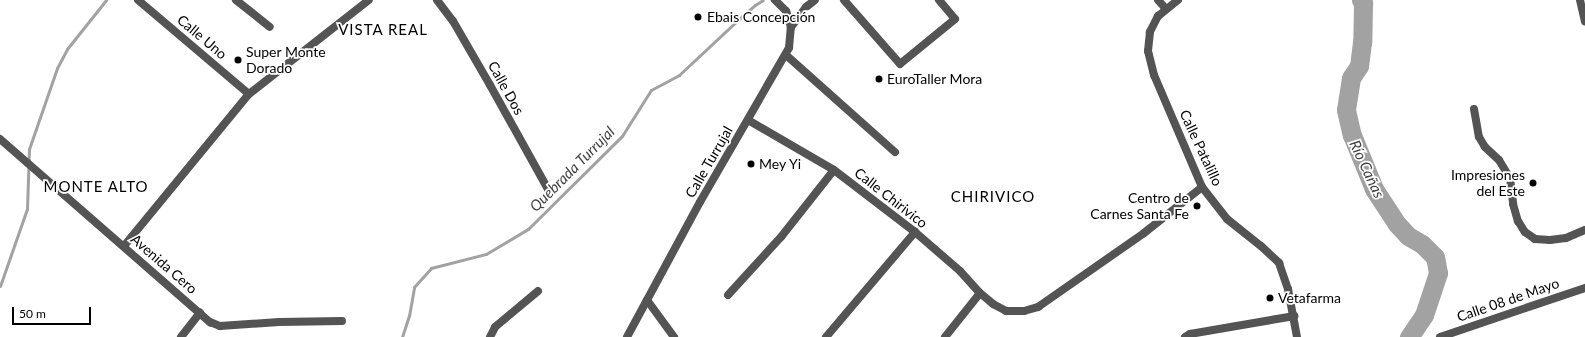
<!DOCTYPE html>
<html>
<head>
<meta charset="utf-8">
<style>
	body { margin:0 }
	#map { position:relative; width:1585px; height:337px; overflow:hidden; background:#fff; font-family:Lato,sans-serif }
	div>[style] { position:absolute }
	[style*='--x'] { left:calc(var(--x)*1px); top:calc(var(--y)*1px); width:calc(var(--w)*1px); rotate:calc(var(--a)*1deg) }
	.stream>* { height:3px; margin:-1.5px; padding:0 1.5px; transform-origin:1.5px; border-radius:1.5px; background:#a2a2a2 }
	.river>* { height:19px; margin:-9.5px; padding:0 9.5px; transform-origin:9.5px; border-radius:9.5px; background:#a2a2a2 }
	.minor>* { height:8px; margin:-4px; padding:0 4px; transform-origin:4px; border-radius:4px; background:#545454 }
	.dots>* { width:11px; height:11px; translate:-50% -50%; box-sizing:border-box; border:2px solid #fff; border-radius:50% }
	span { translate:-50% -50%; white-space:nowrap; text-align:center; line-height:1.15; -webkit-text-stroke:3.5px #fff; paint-order:stroke }
	.poi-label { font-size:14px; color:#000 }
	.left { translate:0 -50%; text-align:left }
	.right { translate:-100% -50%; text-align:right }
	.street-label { font-size:14px; color:#000 }
	.neighbourhood-label { font-size:15px; color:#000; letter-spacing:1px }
	.water-label { font-size:15px; color:#434343; font-style:italic }
	.scale { position:absolute; left:12px; top:307px; width:79px; height:18px; box-sizing:border-box; border:2px solid #000; border-top:0; padding-left:5px; font-size:12px; line-height:14px; white-space:nowrap; color:#000; -webkit-text-stroke:3px #fff; paint-order:stroke }
</style>
</head>
<body>
<div id="map">
	<div class="stream">
		<div style="--x:0;--y:286;--w:82;--a:-70.7"></div>
		<div style="--x:27;--y:209;--w:60;--a:-88.1"></div>
		<div style="--x:29;--y:149;--w:86;--a:-70.9"></div>
		<div style="--x:57;--y:68;--w:21;--a:-62"></div>
		<div style="--x:67;--y:49;--w:63;--a:-51.5"></div>
		<div style="--x:402;--y:337;--w:22;--a:-72"></div>
		<div style="--x:409;--y:316;--w:29;--a:-80"></div>
		<div style="--x:414;--y:287;--w:25;--a:-48"></div>
		<div style="--x:431;--y:268;--w:57;--a:-14.3"></div>
		<div style="--x:486;--y:254;--w:49;--a:-30.8"></div>
		<div style="--x:528;--y:229;--w:132;--a:-44.7"></div>
		<div style="--x:622;--y:136;--w:54;--a:-57.8"></div>
		<div style="--x:651;--y:90;--w:32;--a:-28"></div>
		<div style="--x:679;--y:75;--w:83;--a:-43.1"></div>
		<div style="--x:740;--y:18;--w:20;--a:-41"></div>
		<div style="--x:755;--y:5;--w:9;--a:-32"></div>
	</div>
	<div class="river">
		<div style="--x:1361;--y:0;--w:4;--a:56"></div>
		<div style="--x:1363;--y:3;--w:39;--a:91"></div>
		<div style="--x:1362;--y:42;--w:24;--a:97"></div>
		<div style="--x:1359;--y:66;--w:14;--a:124"></div>
		<div style="--x:1351;--y:78;--w:32;--a:99"></div>
		<div style="--x:1346;--y:110;--w:26;--a:77"></div>
		<div style="--x:1352;--y:135;--w:58;--a:67.8"></div>
		<div style="--x:1374;--y:189;--w:42;--a:56.7"></div>
		<div style="--x:1397;--y:224;--w:16;--a:47"></div>
		<div style="--x:1408;--y:236;--w:16;--a:30"></div>
		<div style="--x:1422;--y:244;--w:18;--a:45"></div>
		<div style="--x:1435;--y:257;--w:16;--a:79"></div>
		<div style="--x:1438;--y:273;--w:44;--a:108.4"></div>
		<div style="--x:1424;--y:315;--w:27;--a:124"></div>
	</div>
	<div class="minor">
		<div style="--x:138;--y:0;--w:145;--a:40.3"></div>
		<div style="--x:236;--y:0;--w:43;--a:38.5"></div>
		<div style="--x:437;--y:0;--w:26;--a:53"></div>
		<div style="--x:453;--y:21;--w:74;--a:60"></div>
		<div style="--x:490;--y:85;--w:121;--a:60.9"></div>
		<div style="--x:844;--y:0;--w:85;--a:48.8"></div>
		<div style="--x:900;--y:64;--w:71;--a:-39.3"></div>
		<div style="--x:955;--y:19;--w:25;--a:-130"></div>
		<div style="--x:1158;--y:0;--w:12;--a:48"></div>
		<div style="--x:1178;--y:0;--w:26;--a:141"></div>
		<div style="--x:1158;--y:16;--w:18;--a:117"></div>
		<div style="--x:1150;--y:32;--w:19;--a:96"></div>
		<div style="--x:1148;--y:51;--w:25;--a:76"></div>
		<div style="--x:1154;--y:75;--w:122;--a:66.8"></div>
		<div style="--x:1202;--y:187;--w:41;--a:52"></div>
		<div style="--x:1227;--y:219;--w:43;--a:38.5"></div>
		<div style="--x:1261;--y:246;--w:25;--a:43"></div>
		<div style="--x:1279;--y:263;--w:28;--a:71"></div>
		<div style="--x:1288;--y:289;--w:49;--a:79.4"></div>
		<div style="--x:1580;--y:0;--w:22;--a:77"></div>
		<div style="--x:791;--y:27;--w:25;--a:-53"></div>
		<div style="--x:806;--y:7;--w:11;--a:-38"></div>
		<div style="--x:786;--y:55;--w:146;--a:41.7"></div>
		<div style="--x:1474;--y:109;--w:28;--a:80"></div>
		<div style="--x:1479;--y:137;--w:12;--a:59"></div>
		<div style="--x:1485;--y:147;--w:19;--a:43"></div>
		<div style="--x:1499;--y:160;--w:21;--a:59"></div>
		<div style="--x:1510;--y:178;--w:26;--a:83"></div>
		<div style="--x:1513;--y:204;--w:18;--a:74"></div>
		<div style="--x:1518;--y:221;--w:13;--a:58"></div>
		<div style="--x:1525;--y:232;--w:12;--a:35"></div>
		<div style="--x:1535;--y:239;--w:15;--a:4"></div>
		<div style="--x:1550;--y:240;--w:16;--a:-7"></div>
		<div style="--x:1566;--y:238;--w:21;--a:-23"></div>
		<div style="--x:748;--y:120;--w:99;--a:30.2"></div>
		<div style="--x:834;--y:170;--w:102;--a:37.4"></div>
		<div style="--x:915;--y:232;--w:60;--a:40.9"></div>
		<div style="--x:960;--y:271;--w:30;--a:48"></div>
		<div style="--x:980;--y:293;--w:17;--a:40"></div>
		<div style="--x:993;--y:304;--w:15;--a:28"></div>
		<div style="--x:1006;--y:311;--w:18;--a:0"></div>
		<div style="--x:1024;--y:311;--w:15;--a:-16"></div>
		<div style="--x:1038;--y:307;--w:129;--a:-34.9"></div>
		<div style="--x:1144;--y:233;--w:74;--a:-38.4"></div>
		<div style="--x:0;--y:139;--w:279;--a:41.1"></div>
		<div style="--x:210;--y:322;--w:11;--a:22"></div>
		<div style="--x:220;--y:326;--w:59;--a:-3.9"></div>
		<div style="--x:279;--y:322;--w:63;--a:-0.9"></div>
		<div style="--x:124;--y:246;--w:197;--a:-50.6"></div>
		<div style="--x:249;--y:94;--w:152;--a:-38.1"></div>
		<div style="--x:728;--y:295;--w:79;--a:-47.6"></div>
		<div style="--x:781;--y:237;--w:85;--a:-51.7"></div>
		<div style="--x:647;--y:300;--w:46;--a:53.9"></div>
		<div style="--x:181;--y:337;--w:31;--a:-52"></div>
		<div style="--x:490;--y:337;--w:11;--a:-63"></div>
		<div style="--x:495;--y:327;--w:56;--a:-39.9"></div>
		<div style="--x:627;--y:337;--w:153;--a:-61.6"></div>
		<div style="--x:700;--y:202;--w:178;--a:-60"></div>
		<div style="--x:789;--y:48;--w:21;--a:-85"></div>
		<div style="--x:791;--y:27;--w:17;--a:-107"></div>
		<div style="--x:786;--y:11;--w:16;--a:-135"></div>
		<div style="--x:826;--y:337;--w:138;--a:-49.7"></div>
		<div style="--x:945;--y:337;--w:56;--a:-51.5"></div>
		<div style="--x:1185;--y:337;--w:6;--a:-31"></div>
		<div style="--x:1190;--y:334;--w:106;--a:-9.8"></div>
		<div style="--x:1440;--y:337;--w:153;--a:-18.7"></div>
	</div>
	<div class="dots">
		<div style="left:698px;top:17px;background:#000"></div>
		<div style="left:238px;top:60px;background:#000"></div>
		<div style="left:879px;top:79px;background:#000"></div>
		<div style="left:751px;top:164px;background:#000"></div>
		<div style="left:1533px;top:183px;background:#000"></div>
		<div style="left:1197px;top:206px;background:#000"></div>
		<div style="left:1270px;top:298px;background:#000"></div>
	</div>
	<div class="poi-label">
		<span class="left" style="left:707px;top:17px">Ebais Concepción</span>
		<span class="left" style="left:246px;top:60px">Super Monte<br>Dorado</span>
		<span class="left" style="left:887px;top:79px">EuroTaller Mora</span>
		<span class="left" style="left:759px;top:164px">Mey Yi</span>
		<span class="right" style="left:1525px;top:183px">Impresiones<br>del Este</span>
		<span class="right" style="left:1189px;top:206px">Centro de<br>Carnes Santa Fe</span>
		<span class="left" style="left:1278px;top:298px">Vetafarma</span>
	</div>
	<div class="street-label">
		<span style="left:202px;top:37px;rotate:40deg">Calle Uno</span>
		<span style="left:506px;top:88px;rotate:61deg">Calle Dos</span>
		<span style="left:1201px;top:148px;rotate:65deg">Calle Patalillo</span>
		<span style="left:709px;top:162px;rotate:-60deg">Calle Turrujal</span>
		<span style="left:891px;top:198px;rotate:38deg">Calle Chirivico</span>
		<span style="left:164px;top:264px;rotate:41deg">Avenida Cero</span>
		<span style="left:1508px;top:300px;rotate:-19deg">Calle 08 de Mayo</span>
	</div>
	<div class="neighbourhood-label">
		<span style="left:383px;top:30px">VISTA REAL</span>
		<span style="left:96px;top:187px">MONTE ALTO</span>
		<span style="left:993px;top:197px">CHIRIVICO</span>
	</div>
	<div class="water-label">
		<span style="left:572px;top:169px;rotate:-45deg">Quebrada Turrujal</span>
		<span style="left:1367px;top:169px;rotate:65deg">Río Cañas</span>
	</div>
	<div class="scale">50 m</div>
</div>
</body>
</html>
